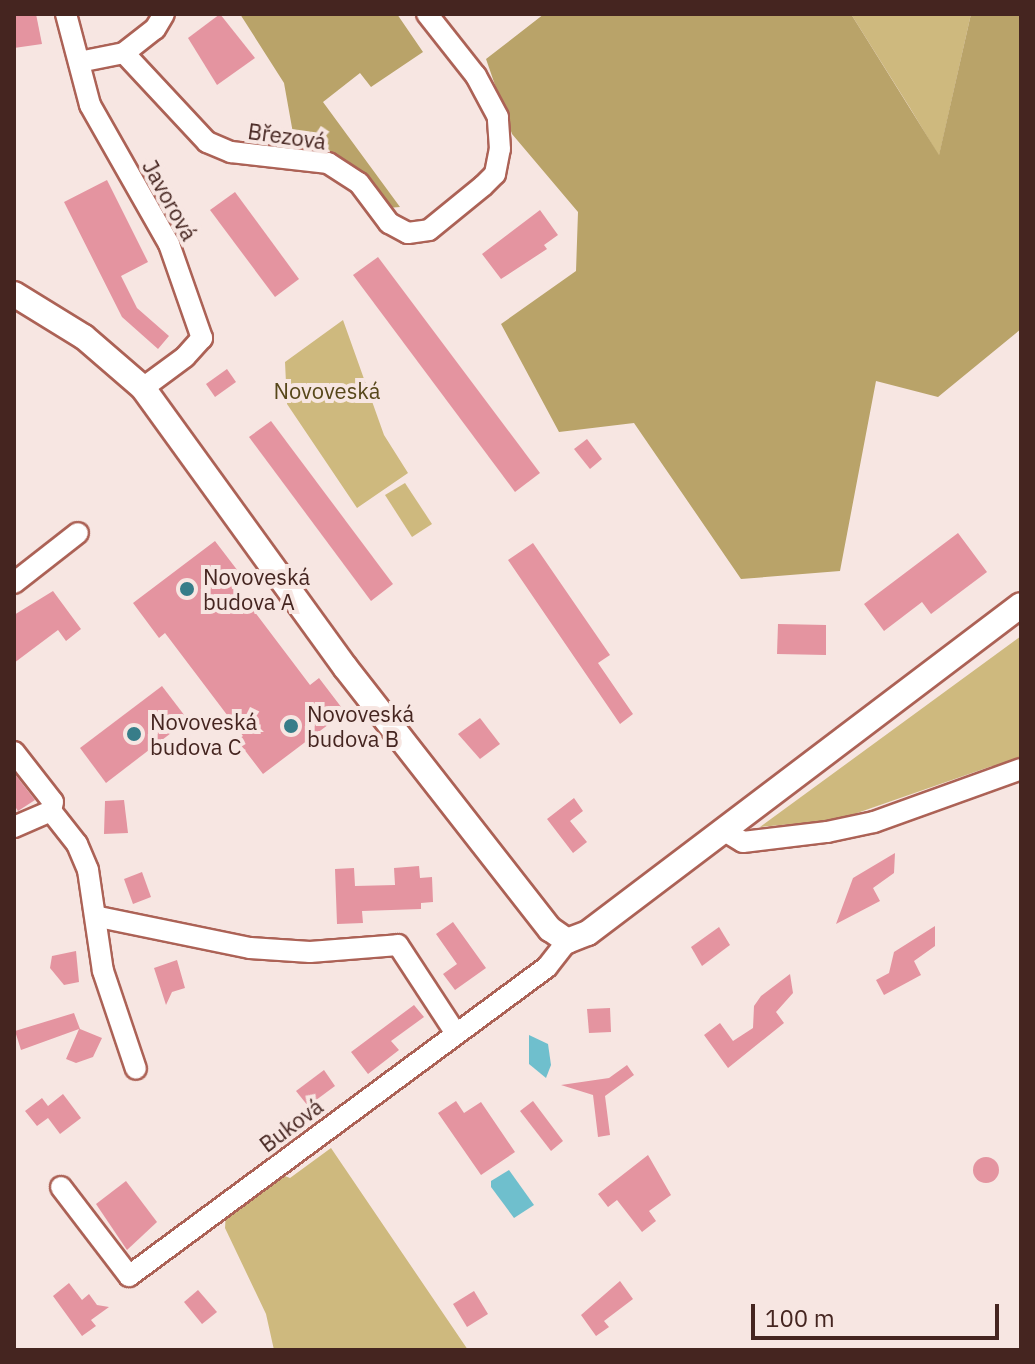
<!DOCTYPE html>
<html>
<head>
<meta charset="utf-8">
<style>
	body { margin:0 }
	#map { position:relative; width:1035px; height:1364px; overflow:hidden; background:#f7e6e2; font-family:"IBM Plex Sans",sans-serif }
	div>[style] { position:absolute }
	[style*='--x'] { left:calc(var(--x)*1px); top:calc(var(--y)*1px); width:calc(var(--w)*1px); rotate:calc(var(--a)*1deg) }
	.green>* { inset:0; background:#ceb97e }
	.forest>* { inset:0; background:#b9a369 }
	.water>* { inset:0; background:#6fbfcd }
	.building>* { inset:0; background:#e494a0 }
	.round { border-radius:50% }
	.roads { filter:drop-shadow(2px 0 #ac6256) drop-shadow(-2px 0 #ac6256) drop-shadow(0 2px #ac6256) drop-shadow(0 -2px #ac6256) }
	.minor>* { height:20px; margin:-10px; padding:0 10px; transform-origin:10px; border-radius:10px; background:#fff }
	.tertiary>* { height:24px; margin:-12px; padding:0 12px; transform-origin:12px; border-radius:12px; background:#fff }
	.dots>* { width:22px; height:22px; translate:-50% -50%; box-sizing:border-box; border:4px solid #f7e6e2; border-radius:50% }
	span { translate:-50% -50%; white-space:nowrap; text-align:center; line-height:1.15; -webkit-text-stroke:8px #f7e6e2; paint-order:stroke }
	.street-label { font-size:22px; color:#452520 }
	.park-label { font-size:22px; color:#57471a }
	.poi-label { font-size:22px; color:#452520 }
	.left { translate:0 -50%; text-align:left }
	.frame { position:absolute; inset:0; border:16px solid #452520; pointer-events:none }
	.scale { position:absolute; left:751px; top:1304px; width:248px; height:36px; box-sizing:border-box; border:4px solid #452520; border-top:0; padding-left:10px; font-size:24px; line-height:28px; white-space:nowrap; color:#452520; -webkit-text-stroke:6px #f7e6e2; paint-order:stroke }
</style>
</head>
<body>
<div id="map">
	<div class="green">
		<div style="clip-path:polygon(851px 14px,971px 14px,939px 156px,910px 108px)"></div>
		<div style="clip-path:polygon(343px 320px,384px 435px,408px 473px,357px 508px,287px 404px,285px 362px)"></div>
		<div style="clip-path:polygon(405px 483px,432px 524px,412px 537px,385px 495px)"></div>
		<div style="clip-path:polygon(1021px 636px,1021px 782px,1004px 785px,992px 766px,837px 820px,760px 827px)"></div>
		<div style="clip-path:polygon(331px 1148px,468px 1350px,274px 1350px,266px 1314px,225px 1228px,226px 1212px,277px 1173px,290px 1178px)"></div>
	</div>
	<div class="forest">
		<div style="clip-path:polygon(240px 14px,397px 14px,423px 52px,371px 87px,360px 73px,323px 102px,400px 207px,387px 208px,296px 150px,284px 83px)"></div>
		<div style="clip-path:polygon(544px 14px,851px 14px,939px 155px,971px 14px,1021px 14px,1021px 329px,938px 397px,876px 381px,840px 571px,741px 579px,634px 423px,559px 432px,501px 324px,576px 271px,578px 212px,512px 134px,486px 59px)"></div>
	</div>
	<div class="water">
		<div style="clip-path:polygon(529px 1035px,548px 1044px,551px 1065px,546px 1078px,529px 1064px)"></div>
		<div style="clip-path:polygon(509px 1170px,534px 1205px,514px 1218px,491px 1187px,491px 1181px)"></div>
	</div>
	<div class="building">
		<div style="clip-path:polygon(14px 14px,36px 14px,42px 44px,14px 48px)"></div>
		<div style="clip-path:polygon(220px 14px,255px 58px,217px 85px,188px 38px)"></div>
		<div style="clip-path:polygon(107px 180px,148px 262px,121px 276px,137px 308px,169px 336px,158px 349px,122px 317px,64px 202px)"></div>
		<div style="clip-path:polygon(235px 192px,299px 279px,275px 297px,210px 210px)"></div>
		<div style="clip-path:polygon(540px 210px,558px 235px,544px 245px,547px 249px,501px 279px,482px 254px)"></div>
		<div style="clip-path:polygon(378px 257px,540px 473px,515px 492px,353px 275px)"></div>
		<div style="clip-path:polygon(227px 369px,236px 382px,215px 397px,206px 384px)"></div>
		<div style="clip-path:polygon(271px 421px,393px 584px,371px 601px,249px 437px)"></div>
		<div style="clip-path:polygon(587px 439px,602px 459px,590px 469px,574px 449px)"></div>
		<div style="clip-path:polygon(958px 533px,987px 572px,931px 614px,922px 602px,884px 631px,864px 604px)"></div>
		<div style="clip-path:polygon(215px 541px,241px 575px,232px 582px,310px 685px,319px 678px,345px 712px,263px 774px,237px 740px,243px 736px,165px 633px,159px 638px,133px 603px)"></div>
		<div style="clip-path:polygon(533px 543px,610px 655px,598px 663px,633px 714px,620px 724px,508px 560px)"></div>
		<div style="clip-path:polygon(53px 591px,81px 629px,66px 641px,58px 630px,14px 663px,14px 615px)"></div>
		<div style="clip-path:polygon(778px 624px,826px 625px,826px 655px,777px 654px)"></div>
		<div style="clip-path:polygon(162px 686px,188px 720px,106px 783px,80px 748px)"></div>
		<div style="clip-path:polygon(480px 718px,500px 744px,480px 759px,458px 734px)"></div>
		<div style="clip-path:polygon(14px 773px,35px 800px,18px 811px,14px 805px)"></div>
		<div style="clip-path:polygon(574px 798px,583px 811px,570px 821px,587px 842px,573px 853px,547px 819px)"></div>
		<div style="clip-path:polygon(124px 800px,128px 833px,104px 834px,105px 801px)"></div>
		<div style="clip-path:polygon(895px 853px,894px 873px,873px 888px,880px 901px,836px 924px,853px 878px)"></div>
		<div style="clip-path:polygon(419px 866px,420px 878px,432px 877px,433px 902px,421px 903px,421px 909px,362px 911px,363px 923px,337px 924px,335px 869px,354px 868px,355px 886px,395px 885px,394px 868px)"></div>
		<div style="clip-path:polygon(142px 872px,151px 897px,133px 904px,124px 879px)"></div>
		<div style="clip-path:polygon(453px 922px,486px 968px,455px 990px,443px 974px,457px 964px,436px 934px)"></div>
		<div style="clip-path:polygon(935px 926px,935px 946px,914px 961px,921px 975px,884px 995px,876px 980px,889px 973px,894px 952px)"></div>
		<div style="clip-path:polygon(719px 927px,730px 945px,702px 966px,691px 947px)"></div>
		<div style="clip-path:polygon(76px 951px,79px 982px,64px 985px,50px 968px,52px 956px)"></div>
		<div style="clip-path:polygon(177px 960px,185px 988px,172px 992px,166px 1005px,154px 968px)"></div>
		<div style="clip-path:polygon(790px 974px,793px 993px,776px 1012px,784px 1023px,728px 1068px,704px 1035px,720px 1023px,733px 1041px,753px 1028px,754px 1006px,761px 996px)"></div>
		<div style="clip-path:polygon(414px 1005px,424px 1017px,391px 1041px,399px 1050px,368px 1074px,351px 1052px)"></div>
		<div style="clip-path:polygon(610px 1008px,611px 1032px,589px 1033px,587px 1009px)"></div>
		<div style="clip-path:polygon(74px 1013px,80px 1029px,102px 1038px,93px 1057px,76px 1063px,66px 1059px,79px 1029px,21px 1050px,15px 1031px)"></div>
		<div style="clip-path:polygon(627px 1065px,634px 1075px,605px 1096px,610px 1135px,598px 1137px,593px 1095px,561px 1085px,609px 1078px)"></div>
		<div style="clip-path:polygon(324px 1070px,335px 1086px,308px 1106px,296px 1091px)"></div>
		<div style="clip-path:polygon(63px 1094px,81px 1118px,60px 1134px,48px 1118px,37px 1126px,25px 1111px,42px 1098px,48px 1106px)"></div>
		<div style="clip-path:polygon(456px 1101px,464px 1113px,481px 1102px,515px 1152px,481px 1175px,438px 1113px)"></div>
		<div style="clip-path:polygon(533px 1101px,563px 1141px,551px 1151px,520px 1111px)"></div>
		<div style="clip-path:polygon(648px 1155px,671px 1195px,649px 1211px,656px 1221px,642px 1232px,617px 1200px,608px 1207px,598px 1194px)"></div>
		<div class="round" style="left:973px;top:1157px;width:26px;height:26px"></div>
		<div style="clip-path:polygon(126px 1181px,157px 1222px,127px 1250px,96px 1204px)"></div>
		<div style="clip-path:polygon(620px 1281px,633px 1299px,604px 1321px,609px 1327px,596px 1336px,581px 1315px)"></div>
		<div style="clip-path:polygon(69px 1283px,82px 1300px,89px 1294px,97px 1305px,109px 1307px,91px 1320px,96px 1326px,82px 1336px,53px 1296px)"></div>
		<div style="clip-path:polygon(198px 1290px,217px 1312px,202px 1324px,184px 1302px)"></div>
		<div style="clip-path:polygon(474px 1291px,488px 1314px,467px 1327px,453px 1304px)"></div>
	</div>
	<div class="roads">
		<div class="minor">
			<div style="--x:66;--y:14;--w:94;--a:75.2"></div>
			<div style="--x:90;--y:105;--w:160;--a:60.4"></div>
			<div style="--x:169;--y:244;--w:100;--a:70.7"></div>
			<div style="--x:202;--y:338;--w:25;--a:132"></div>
			<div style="--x:185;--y:357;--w:52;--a:143.6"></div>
			<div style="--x:124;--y:53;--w:122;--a:47"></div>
			<div style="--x:207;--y:142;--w:26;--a:23"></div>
			<div style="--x:231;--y:152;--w:98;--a:6.5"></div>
			<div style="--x:328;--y:163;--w:37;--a:33"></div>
			<div style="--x:359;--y:183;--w:50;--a:53.1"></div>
			<div style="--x:389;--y:223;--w:21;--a:28"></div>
			<div style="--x:408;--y:233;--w:21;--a:-8"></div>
			<div style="--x:429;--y:230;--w:70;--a:-39.2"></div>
			<div style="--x:483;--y:186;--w:17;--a:-45"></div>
			<div style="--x:495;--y:174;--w:25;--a:-79"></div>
			<div style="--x:500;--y:149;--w:32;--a:-94"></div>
			<div style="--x:498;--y:117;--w:47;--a:-118.2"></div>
			<div style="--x:476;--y:76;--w:79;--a:-128.3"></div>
			<div style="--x:79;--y:62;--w:46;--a:-11.3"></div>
			<div style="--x:124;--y:53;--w:39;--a:-38"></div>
			<div style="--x:155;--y:29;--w:17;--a:-59"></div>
			<div style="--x:14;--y:583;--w:81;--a:-38"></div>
			<div style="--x:14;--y:752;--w:63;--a:52"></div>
			<div style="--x:53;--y:802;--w:9;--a:103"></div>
			<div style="--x:51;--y:811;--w:42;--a:51.8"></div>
			<div style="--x:77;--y:844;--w:28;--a:67"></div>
			<div style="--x:88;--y:870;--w:102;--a:81.6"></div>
			<div style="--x:103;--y:971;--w:103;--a:71.4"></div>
			<div style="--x:14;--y:827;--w:40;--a:-23.4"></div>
			<div style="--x:723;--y:830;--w:23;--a:31"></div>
			<div style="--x:743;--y:842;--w:85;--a:-6.8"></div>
			<div style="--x:827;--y:832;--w:48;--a:-12"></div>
			<div style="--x:874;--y:822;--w:156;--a:-19.8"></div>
			<div style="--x:99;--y:917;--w:154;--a:11.6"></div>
			<div style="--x:250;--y:948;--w:60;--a:3.8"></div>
			<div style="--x:310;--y:952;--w:88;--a:-4.5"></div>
			<div style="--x:398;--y:945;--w:104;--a:56.8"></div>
			<div style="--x:61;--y:1187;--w:112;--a:52.6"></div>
			<div style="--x:129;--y:1276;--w:520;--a:-36.47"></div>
			<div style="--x:547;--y:967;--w:33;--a:-52"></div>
		</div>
		<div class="tertiary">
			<div style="--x:14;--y:294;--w:82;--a:31.6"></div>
			<div style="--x:84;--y:337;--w:78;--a:40.8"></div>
			<div style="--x:143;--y:388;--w:344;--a:54.1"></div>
			<div style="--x:345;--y:667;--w:333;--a:52"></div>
			<div style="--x:550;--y:929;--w:21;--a:35"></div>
			<div style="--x:567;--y:941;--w:22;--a:-21"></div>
			<div style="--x:588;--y:933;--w:543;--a:-37.14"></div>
		</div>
	</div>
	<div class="dots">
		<div style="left:187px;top:589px;background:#377d89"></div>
		<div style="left:291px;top:726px;background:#377d89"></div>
		<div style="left:134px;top:734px;background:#377d89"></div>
	</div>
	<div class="street-label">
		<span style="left:287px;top:136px;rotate:8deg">Březová</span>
		<span style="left:170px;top:200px;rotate:61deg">Javorová</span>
		<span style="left:291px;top:1125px;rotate:-37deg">Buková</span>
	</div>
	<div class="park-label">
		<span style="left:327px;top:391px">Novoveská</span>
	</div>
	<div class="poi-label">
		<span class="left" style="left:203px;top:589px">Novoveská<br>budova A</span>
		<span class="left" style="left:307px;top:726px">Novoveská<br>budova B</span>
		<span class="left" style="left:150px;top:734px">Novoveská<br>budova C</span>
	</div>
	<div class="frame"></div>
	<div class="scale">100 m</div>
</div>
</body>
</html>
